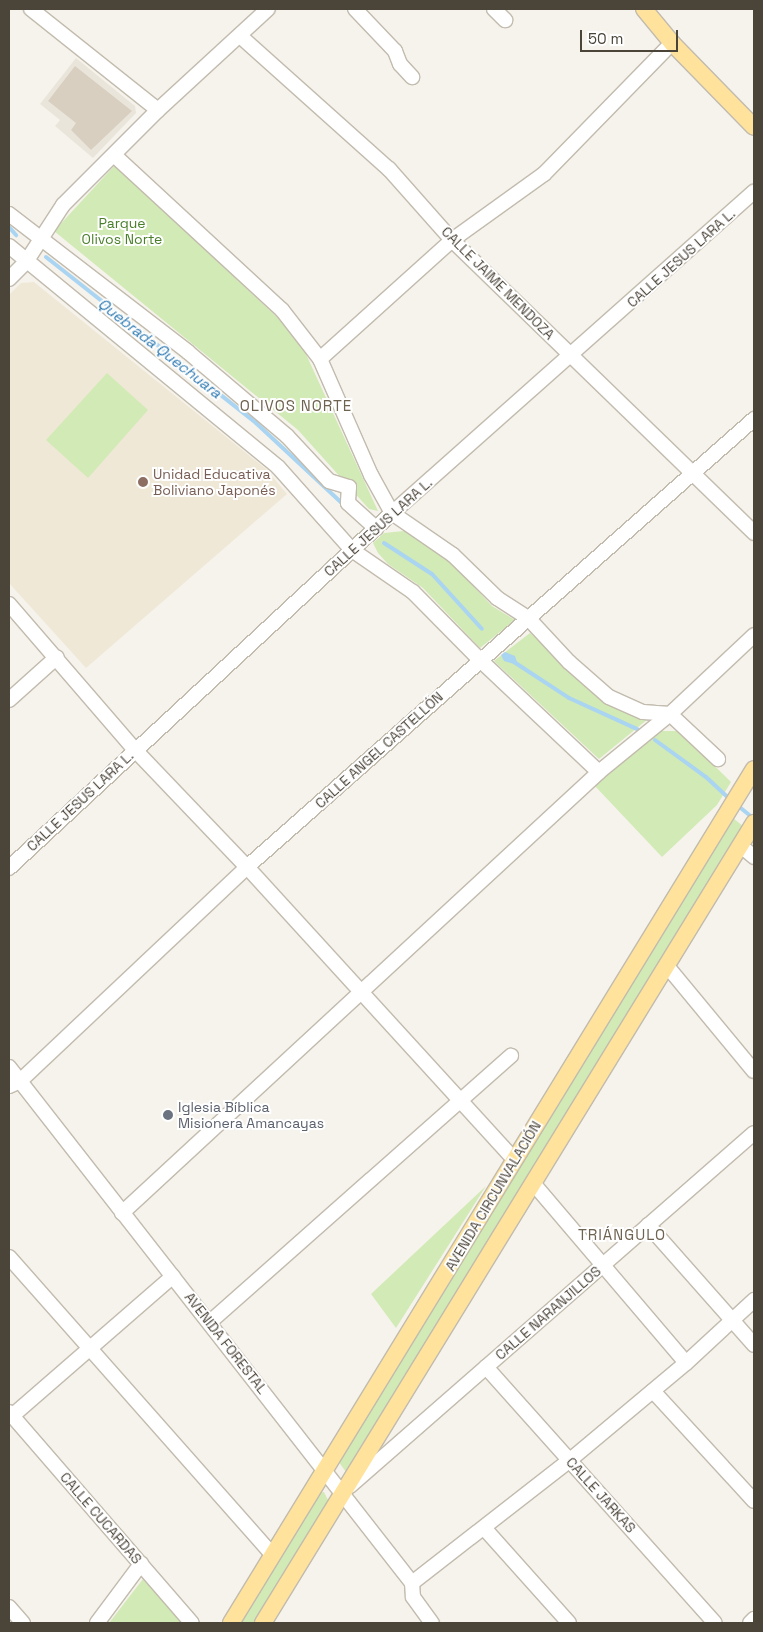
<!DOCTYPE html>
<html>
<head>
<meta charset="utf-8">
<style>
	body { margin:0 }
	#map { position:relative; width:763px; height:1632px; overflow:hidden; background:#f6f3ec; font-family:"Space Grotesk",sans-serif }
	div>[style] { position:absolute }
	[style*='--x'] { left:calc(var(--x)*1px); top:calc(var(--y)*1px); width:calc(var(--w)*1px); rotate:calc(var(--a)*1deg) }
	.residential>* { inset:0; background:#eae5da }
	.education>* { inset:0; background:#efe8d6 }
	.green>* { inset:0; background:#d2eab5 }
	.water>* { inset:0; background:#a9d4f2 }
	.stream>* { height:4px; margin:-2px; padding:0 2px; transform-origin:2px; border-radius:2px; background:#a9d4f2 }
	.building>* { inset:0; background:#d8cfc1 }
	.roads { filter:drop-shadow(1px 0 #c2bbae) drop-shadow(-1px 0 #c2bbae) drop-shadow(0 1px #c2bbae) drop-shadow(0 -1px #c2bbae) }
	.minor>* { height:14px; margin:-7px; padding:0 7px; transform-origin:7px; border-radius:7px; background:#fff }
	.major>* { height:16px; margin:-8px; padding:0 8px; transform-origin:8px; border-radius:8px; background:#ffe39c }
	.dots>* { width:14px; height:14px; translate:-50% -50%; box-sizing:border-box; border:2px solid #fff; border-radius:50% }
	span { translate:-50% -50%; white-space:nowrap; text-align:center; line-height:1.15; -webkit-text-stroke:4px #fff; paint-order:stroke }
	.park-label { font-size:14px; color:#4a7f2a }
	.street-label { font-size:14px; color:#4b4439 }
	.education-label { font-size:14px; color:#785e54 }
	.left { translate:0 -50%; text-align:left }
	.worship-label { font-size:14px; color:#5b616d }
	.water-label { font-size:15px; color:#2e7ab2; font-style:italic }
	.neighbourhood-label { font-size:15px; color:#6e6250; letter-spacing:1px }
	.frame { position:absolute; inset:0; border:10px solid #4b4439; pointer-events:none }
	.scale { position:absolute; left:580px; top:30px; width:98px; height:22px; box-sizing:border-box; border:2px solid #4b4439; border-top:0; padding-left:6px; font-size:15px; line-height:18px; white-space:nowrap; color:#4b4439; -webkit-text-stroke:4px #fff; paint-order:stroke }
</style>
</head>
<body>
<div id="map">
	<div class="residential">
		<div style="clip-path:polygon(76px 58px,135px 106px,136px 113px,93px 158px,55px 126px,60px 120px,40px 104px)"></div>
	</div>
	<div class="education">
		<div style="clip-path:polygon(34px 282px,266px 469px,287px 494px,86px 668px,9px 583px,9px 295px,21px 283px)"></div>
	</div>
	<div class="green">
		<div style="clip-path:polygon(115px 165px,280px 320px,305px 352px,378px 511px,369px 509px,298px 430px,54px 231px)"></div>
		<div style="clip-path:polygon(107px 373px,148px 410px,88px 478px,46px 440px)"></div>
		<div style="clip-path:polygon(404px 531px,421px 538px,447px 558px,492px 606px,515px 620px,480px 648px,423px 588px,388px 564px,378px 553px,373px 543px,384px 533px)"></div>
		<div style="clip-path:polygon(530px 633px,608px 704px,648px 719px,599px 759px,494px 661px)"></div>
		<div style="clip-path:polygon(660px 731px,679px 731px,731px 782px,717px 805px,662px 857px,594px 785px)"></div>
		<div style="clip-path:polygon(733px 818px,744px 827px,346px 1472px,338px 1461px)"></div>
		<div style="clip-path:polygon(486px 1186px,396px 1328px,371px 1294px)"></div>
		<div style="clip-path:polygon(324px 1492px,329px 1502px,255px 1623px,237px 1623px,317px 1493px)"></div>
		<div style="clip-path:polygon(143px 1579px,184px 1623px,109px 1623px)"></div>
	</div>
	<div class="water">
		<div style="clip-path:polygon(505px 652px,515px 656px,518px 665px,504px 661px,501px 655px)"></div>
	</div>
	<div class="stream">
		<div style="--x:9;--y:227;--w:11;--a:49"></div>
		<div style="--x:46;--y:257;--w:268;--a:38.3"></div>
		<div style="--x:256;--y:423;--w:122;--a:43"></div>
		<div style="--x:384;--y:543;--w:57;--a:32.9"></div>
		<div style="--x:432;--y:574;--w:74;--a:47.7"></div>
		<div style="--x:514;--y:662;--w:66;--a:33.2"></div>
		<div style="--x:569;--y:698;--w:75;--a:24.5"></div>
		<div style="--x:655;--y:740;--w:63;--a:36"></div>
		<div style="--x:706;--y:777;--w:33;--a:43"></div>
		<div style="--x:737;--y:805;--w:21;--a:39"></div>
	</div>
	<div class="building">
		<div style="clip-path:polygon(75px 66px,132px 111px,91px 150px,71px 130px,76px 123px,48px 101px)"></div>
	</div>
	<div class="roads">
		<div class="minor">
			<div style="--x:31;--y:9;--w:162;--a:38.5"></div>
			<div style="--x:355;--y:9;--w:58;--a:46.4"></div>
			<div style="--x:395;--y:51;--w:14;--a:69"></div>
			<div style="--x:400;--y:64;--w:18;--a:47"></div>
			<div style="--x:494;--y:9;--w:16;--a:45"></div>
			<div style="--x:240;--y:36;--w:200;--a:41.8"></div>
			<div style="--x:389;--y:169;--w:95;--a:48.4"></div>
			<div style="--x:452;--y:240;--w:421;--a:44.1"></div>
			<div style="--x:114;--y:155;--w:229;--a:42.7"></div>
			<div style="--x:282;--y:310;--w:62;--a:52.2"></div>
			<div style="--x:320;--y:359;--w:127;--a:66.3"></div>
			<div style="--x:371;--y:475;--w:43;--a:61.1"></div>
			<div style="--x:392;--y:513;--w:74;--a:34.5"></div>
			<div style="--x:453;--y:555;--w:62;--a:44.3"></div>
			<div style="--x:497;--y:598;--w:38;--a:33"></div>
			<div style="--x:529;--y:619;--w:59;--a:47.1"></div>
			<div style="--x:569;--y:662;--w:53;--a:41.2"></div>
			<div style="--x:609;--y:697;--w:37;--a:24"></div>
			<div style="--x:643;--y:712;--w:27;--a:4"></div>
			<div style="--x:670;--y:714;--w:66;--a:43.2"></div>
			<div style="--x:9;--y:214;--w:226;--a:37.6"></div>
			<div style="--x:188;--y:352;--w:130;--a:40.3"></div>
			<div style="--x:287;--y:436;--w:62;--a:47"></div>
			<div style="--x:329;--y:481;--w:21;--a:17"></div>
			<div style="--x:349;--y:487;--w:16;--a:94"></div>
			<div style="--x:348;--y:503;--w:38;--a:42"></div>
			<div style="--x:9;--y:246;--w:348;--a:39.4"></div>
			<div style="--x:278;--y:467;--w:111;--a:48.3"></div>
			<div style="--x:352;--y:550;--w:74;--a:34.5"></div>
			<div style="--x:413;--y:592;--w:95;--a:45.4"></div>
			<div style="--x:480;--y:660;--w:163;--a:43.3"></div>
			<div style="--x:9;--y:279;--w:24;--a:-45"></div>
			<div style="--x:26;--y:262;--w:68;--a:-57"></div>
			<div style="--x:63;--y:205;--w:134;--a:-45"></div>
			<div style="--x:158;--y:110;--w:149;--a:-42.6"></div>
			<div style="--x:320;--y:359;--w:178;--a:-42"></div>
			<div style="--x:452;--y:240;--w:113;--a:-35.7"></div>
			<div style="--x:544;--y:174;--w:183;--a:-45.7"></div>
			<div style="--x:9;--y:604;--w:193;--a:49.2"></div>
			<div style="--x:135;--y:750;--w:162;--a:46.3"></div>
			<div style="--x:247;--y:867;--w:397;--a:47.6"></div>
			<div style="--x:9;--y:700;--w:64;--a:-41.9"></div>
			<div style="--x:741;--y:846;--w:17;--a:40"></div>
			<div style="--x:9;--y:868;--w:522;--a:-42.83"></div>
			<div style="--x:392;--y:513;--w:484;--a:-41.6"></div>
			<div style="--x:667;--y:966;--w:136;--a:50.4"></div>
			<div style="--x:9;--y:1067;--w:655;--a:52.01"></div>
			<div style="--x:412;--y:1583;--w:14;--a:86"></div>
			<div style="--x:413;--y:1597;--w:32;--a:54"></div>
			<div style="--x:9;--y:1086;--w:12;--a:-24"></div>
			<div style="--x:20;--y:1081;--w:312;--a:-43.3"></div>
			<div style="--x:247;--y:867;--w:677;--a:-41.46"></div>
			<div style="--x:533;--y:1183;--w:236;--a:49.6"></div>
			<div style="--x:122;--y:1213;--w:650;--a:-42.75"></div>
			<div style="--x:599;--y:772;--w:92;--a:-39.2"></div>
			<div style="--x:670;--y:714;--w:115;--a:-43.2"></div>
			<div style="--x:648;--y:1225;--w:160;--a:48.5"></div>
			<div style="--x:9;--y:1257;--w:397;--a:48.5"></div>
			<div style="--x:210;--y:1322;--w:402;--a:-41.5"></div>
			<div style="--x:486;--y:1367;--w:343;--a:48.2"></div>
			<div style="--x:653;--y:1391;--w:149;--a:47.4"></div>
			<div style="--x:9;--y:1412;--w:279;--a:49.1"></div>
			<div style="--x:12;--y:1416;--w:213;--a:-41"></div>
			<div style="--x:350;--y:1486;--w:536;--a:-41.15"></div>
			<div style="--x:485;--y:1529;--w:126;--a:48.2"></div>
			<div style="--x:412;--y:1583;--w:200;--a:-37.9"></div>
			<div style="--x:570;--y:1460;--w:151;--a:-39.9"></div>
			<div style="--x:686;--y:1363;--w:93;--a:-42.8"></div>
			<div style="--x:9;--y:1607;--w:21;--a:49"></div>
			<div style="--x:97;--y:1623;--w:74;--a:-53.3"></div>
			<div style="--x:750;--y:1623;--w:6;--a:-45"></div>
		</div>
		<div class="major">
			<div style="--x:644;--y:9;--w:44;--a:50.5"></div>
			<div style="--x:672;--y:43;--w:117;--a:45.7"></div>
			<div style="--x:231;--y:1623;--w:1001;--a:-58.52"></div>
			<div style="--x:263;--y:1623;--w:939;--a:-58.46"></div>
		</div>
	</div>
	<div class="dots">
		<div style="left:143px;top:482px;background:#8d6e63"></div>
		<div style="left:168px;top:1115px;background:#6b7280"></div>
	</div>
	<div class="park-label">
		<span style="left:122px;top:231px">Parque<br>Olivos Norte</span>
	</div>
	<div class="street-label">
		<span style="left:681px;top:258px;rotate:-42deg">CALLE JESUS LARA L.</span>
		<span style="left:498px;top:283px;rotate:45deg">CALLE JAIME MENDOZA</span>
		<span style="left:378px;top:527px;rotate:-42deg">CALLE JESUS LARA L.</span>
		<span style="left:379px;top:750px;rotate:-42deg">CALLE ANGEL CASTELLÓN</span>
		<span style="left:80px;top:801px;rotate:-43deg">CALLE JESUS LARA L.</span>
		<span style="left:493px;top:1196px;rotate:-59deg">AVENIDA CIRCUNVALACIÓN</span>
		<span style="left:548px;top:1313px;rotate:-41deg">CALLE NARANJILLOS</span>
		<span style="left:226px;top:1343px;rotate:52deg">AVENIDA FORESTAL</span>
		<span style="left:601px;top:1495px;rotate:48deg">CALLE JARKAS</span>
		<span style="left:101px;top:1518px;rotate:49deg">CALLE CUCARDAS</span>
	</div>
	<div class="education-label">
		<span class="left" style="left:153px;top:482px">Unidad Educativa<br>Boliviano Japonés</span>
	</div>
	<div class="worship-label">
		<span class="left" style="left:178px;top:1115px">Iglesia Bíblica<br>Misionera Amancayas</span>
	</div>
	<div class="water-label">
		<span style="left:160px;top:348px;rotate:38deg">Quebrada Quechuara</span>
	</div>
	<div class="neighbourhood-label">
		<span style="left:296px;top:406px">OLIVOS NORTE</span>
		<span style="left:622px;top:1235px">TRIÁNGULO</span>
	</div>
	<div class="frame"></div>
	<div class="scale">50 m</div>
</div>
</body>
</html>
